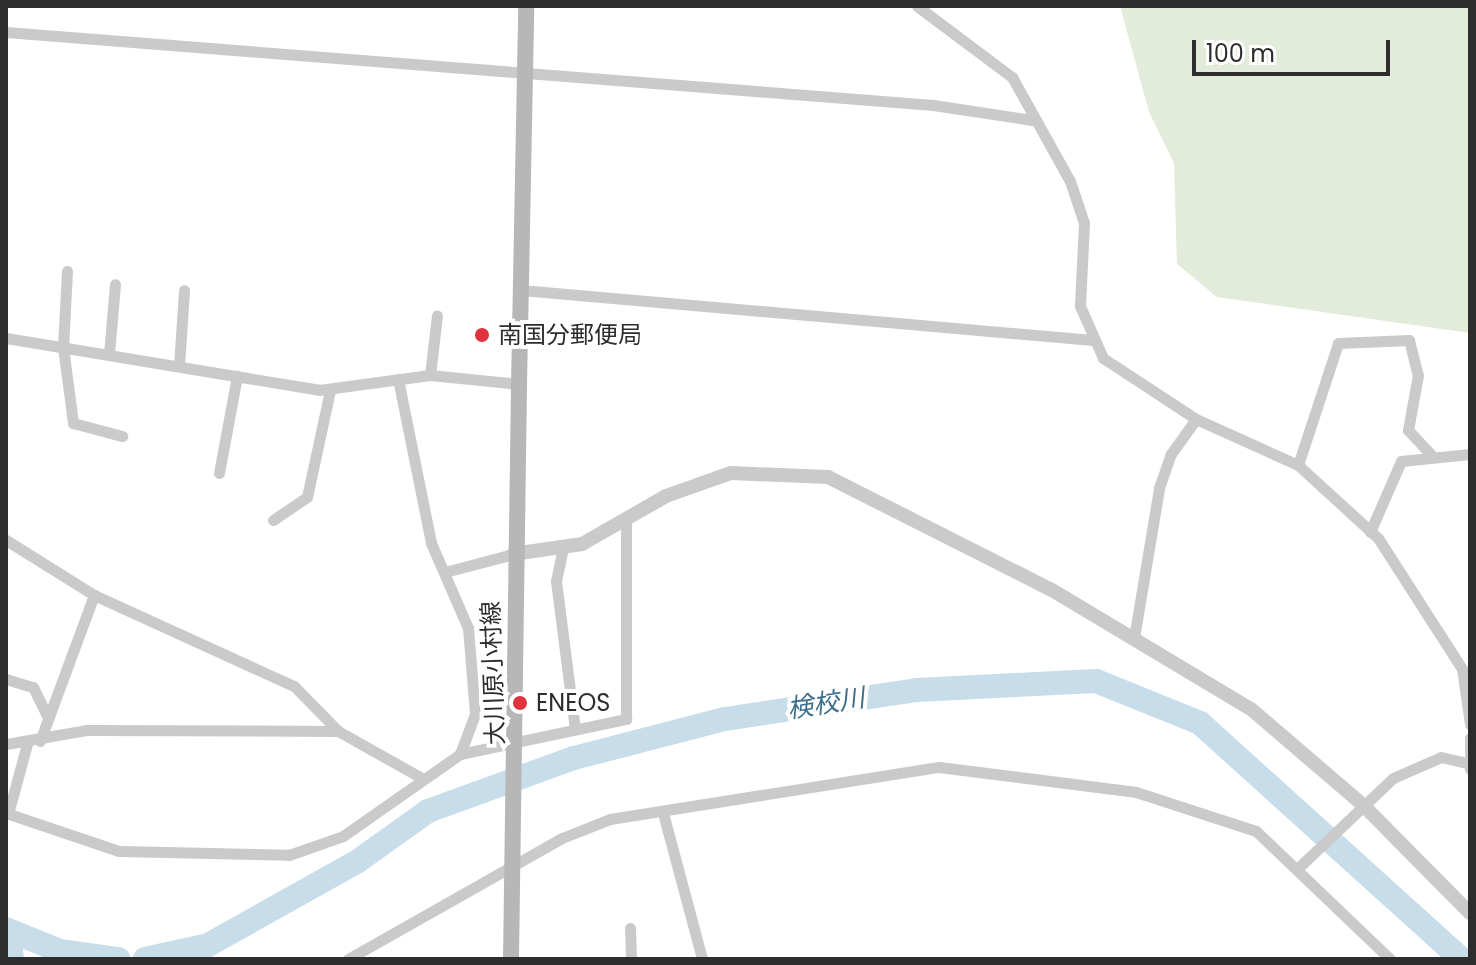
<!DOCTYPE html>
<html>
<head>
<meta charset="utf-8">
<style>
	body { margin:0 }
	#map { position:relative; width:1476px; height:965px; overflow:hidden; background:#fff; font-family:Poppins,"Noto Sans JP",sans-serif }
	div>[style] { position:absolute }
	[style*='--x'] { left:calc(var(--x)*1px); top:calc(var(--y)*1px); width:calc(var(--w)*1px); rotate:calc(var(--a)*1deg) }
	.green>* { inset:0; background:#e3ebdb }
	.river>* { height:24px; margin:-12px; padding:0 12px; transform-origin:12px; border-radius:12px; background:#c8ddea }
	.minor>* { height:11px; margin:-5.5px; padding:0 5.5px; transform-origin:5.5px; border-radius:5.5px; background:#cacaca }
	.tertiary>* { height:14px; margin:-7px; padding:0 7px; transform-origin:7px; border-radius:7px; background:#cacaca }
	.secondary>* { height:16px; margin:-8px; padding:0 8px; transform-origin:8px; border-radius:8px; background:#b7b7b7 }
	.dots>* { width:22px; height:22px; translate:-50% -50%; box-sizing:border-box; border:4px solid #fff; border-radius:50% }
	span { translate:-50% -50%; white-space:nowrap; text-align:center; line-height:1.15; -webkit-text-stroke:8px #fff; paint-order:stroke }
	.poi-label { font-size:24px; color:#2d2d2d }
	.left { translate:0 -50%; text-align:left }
	.street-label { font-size:24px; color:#2d2d2d }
	.water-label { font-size:26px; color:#3e6e8d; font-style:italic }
	.frame { position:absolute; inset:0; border:8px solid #2d2d2d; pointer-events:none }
	.scale { position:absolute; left:1192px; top:40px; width:198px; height:36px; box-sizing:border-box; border:4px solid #2d2d2d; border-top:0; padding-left:10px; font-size:24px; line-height:28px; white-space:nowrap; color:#2d2d2d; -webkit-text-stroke:6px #fff; paint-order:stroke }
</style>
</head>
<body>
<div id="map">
	<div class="green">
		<div style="clip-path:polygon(1120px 6px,1470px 6px,1470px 333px,1217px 297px,1177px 264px,1174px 163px,1149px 112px)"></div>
	</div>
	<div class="river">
		<div style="--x:6;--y:929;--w:58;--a:22.2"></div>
		<div style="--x:60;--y:951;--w:59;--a:7.9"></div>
		<div style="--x:8;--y:930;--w:29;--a:82"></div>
		<div style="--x:145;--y:959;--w:65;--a:-12.5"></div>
		<div style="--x:208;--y:945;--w:172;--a:-29.2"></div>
		<div style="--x:358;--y:861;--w:86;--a:-35.5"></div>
		<div style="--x:428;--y:811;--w:155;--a:-20"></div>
		<div style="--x:574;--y:758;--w:156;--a:-14.5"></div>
		<div style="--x:725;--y:719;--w:194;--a:-8.6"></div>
		<div style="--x:917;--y:690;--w:179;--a:-2.9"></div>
		<div style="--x:1096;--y:681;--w:112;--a:22"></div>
		<div style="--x:1200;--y:723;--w:352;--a:42.1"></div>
	</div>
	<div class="minor">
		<div style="--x:917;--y:6;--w:119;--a:36.8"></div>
		<div style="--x:1012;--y:77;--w:119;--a:60.9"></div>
		<div style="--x:1070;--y:181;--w:44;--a:71.6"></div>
		<div style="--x:1084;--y:223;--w:83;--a:92.8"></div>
		<div style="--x:1080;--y:306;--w:57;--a:66.1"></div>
		<div style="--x:1103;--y:358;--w:111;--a:33.3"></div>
		<div style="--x:1196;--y:419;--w:112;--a:24.3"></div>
		<div style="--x:1298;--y:465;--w:108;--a:42.4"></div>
		<div style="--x:1378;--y:538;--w:156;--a:57.3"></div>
		<div style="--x:1462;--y:669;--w:56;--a:81.7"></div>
		<div style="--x:6;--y:32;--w:930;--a:4.5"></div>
		<div style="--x:933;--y:105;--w:100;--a:8.6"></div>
		<div style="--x:67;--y:271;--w:76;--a:93"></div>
		<div style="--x:63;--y:347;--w:77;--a:82.5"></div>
		<div style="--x:73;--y:423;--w:51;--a:14.9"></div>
		<div style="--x:521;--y:290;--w:574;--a:5"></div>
		<div style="--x:6;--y:338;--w:317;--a:9.4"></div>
		<div style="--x:319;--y:390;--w:112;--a:-7.7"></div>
		<div style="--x:430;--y:375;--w:89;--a:5.8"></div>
		<div style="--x:109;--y:354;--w:70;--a:-85.1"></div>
		<div style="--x:179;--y:366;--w:76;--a:-86.2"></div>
		<div style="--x:430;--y:375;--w:60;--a:-83.3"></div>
		<div style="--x:398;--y:379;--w:167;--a:78.6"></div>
		<div style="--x:431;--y:543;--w:93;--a:66.5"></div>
		<div style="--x:468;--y:628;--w:86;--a:85.3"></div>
		<div style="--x:475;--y:714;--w:43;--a:110.6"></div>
		<div style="--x:1298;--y:465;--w:128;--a:-71.8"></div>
		<div style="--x:1338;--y:343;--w:71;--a:-2.4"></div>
		<div style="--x:1409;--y:340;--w:36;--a:76"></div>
		<div style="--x:1418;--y:375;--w:56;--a:100.3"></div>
		<div style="--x:1408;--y:430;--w:37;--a:47"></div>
		<div style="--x:219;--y:473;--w:99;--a:-79.5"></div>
		<div style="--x:273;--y:520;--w:41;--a:-34.1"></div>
		<div style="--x:307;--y:497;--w:108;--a:-77.8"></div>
		<div style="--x:1370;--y:532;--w:77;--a:-66.4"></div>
		<div style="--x:1401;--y:461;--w:69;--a:-5.8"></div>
		<div style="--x:6;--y:540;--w:104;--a:32"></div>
		<div style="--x:94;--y:595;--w:220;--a:24.5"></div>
		<div style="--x:294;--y:686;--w:63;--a:45.6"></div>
		<div style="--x:338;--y:731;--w:94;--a:29.3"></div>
		<div style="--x:563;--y:548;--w:34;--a:102"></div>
		<div style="--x:556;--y:581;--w:149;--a:82.7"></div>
		<div style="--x:445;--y:572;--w:70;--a:-14.8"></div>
		<div style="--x:1134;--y:638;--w:152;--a:-80.5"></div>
		<div style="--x:1159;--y:488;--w:36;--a:-71"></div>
		<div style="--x:1171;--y:454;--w:43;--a:-54.5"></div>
		<div style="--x:6;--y:679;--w:28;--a:17"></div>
		<div style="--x:33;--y:687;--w:34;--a:64"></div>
		<div style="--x:40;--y:741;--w:156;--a:-69.7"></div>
		<div style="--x:6;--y:744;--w:81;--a:-9.9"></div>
		<div style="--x:86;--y:730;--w:252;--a:0.2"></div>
		<div style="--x:1470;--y:769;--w:31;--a:-90"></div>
		<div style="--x:6;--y:813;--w:119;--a:18.6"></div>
		<div style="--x:119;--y:851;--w:170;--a:1.3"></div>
		<div style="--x:289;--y:855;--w:57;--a:-19.4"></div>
		<div style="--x:343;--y:836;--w:143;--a:-35"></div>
		<div style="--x:460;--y:754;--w:170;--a:-11.9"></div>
		<div style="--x:626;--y:719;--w:199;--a:-90"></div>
		<div style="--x:663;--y:813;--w:151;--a:75"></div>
		<div style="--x:8;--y:814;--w:73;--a:-74.8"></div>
		<div style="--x:1297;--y:869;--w:132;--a:-43.5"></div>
		<div style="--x:1393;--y:778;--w:52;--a:-23.6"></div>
		<div style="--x:1441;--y:757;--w:27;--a:13"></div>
		<div style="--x:630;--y:928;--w:31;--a:88"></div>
		<div style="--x:348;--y:959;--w:246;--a:-29.5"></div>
		<div style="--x:562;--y:838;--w:52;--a:-21.6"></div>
		<div style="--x:610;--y:819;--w:333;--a:-9"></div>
		<div style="--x:939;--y:767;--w:199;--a:7.2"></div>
		<div style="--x:1136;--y:792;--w:126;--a:18"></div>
		<div style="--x:1256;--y:831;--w:185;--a:43.7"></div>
	</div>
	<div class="tertiary">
		<div style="--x:513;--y:554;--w:70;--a:-8.2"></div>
		<div style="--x:582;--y:544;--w:97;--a:-29.7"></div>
		<div style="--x:666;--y:496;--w:69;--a:-19.5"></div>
		<div style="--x:731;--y:473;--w:97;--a:2.4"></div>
		<div style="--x:828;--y:477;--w:251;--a:26.8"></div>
		<div style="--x:1052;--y:590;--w:232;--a:30.9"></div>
		<div style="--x:1251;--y:709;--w:146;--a:40.6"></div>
		<div style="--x:1362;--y:804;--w:153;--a:45.3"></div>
	</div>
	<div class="secondary">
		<div style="--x:519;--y:385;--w:379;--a:-88.9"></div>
		<div style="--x:511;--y:959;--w:575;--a:-89.2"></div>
	</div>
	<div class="dots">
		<div style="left:482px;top:335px;background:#e0333f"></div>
		<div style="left:520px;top:703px;background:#e0333f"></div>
	</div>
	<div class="poi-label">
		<span class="left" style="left:498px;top:335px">南国分郵便局</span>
		<span class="left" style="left:536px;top:703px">ENEOS</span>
	</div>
	<div class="street-label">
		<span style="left:493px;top:673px;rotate:-92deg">大川原小村線</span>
	</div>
	<div class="water-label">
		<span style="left:826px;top:704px;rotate:-9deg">検校川</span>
	</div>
	<div class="frame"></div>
	<div class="scale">100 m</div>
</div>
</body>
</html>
